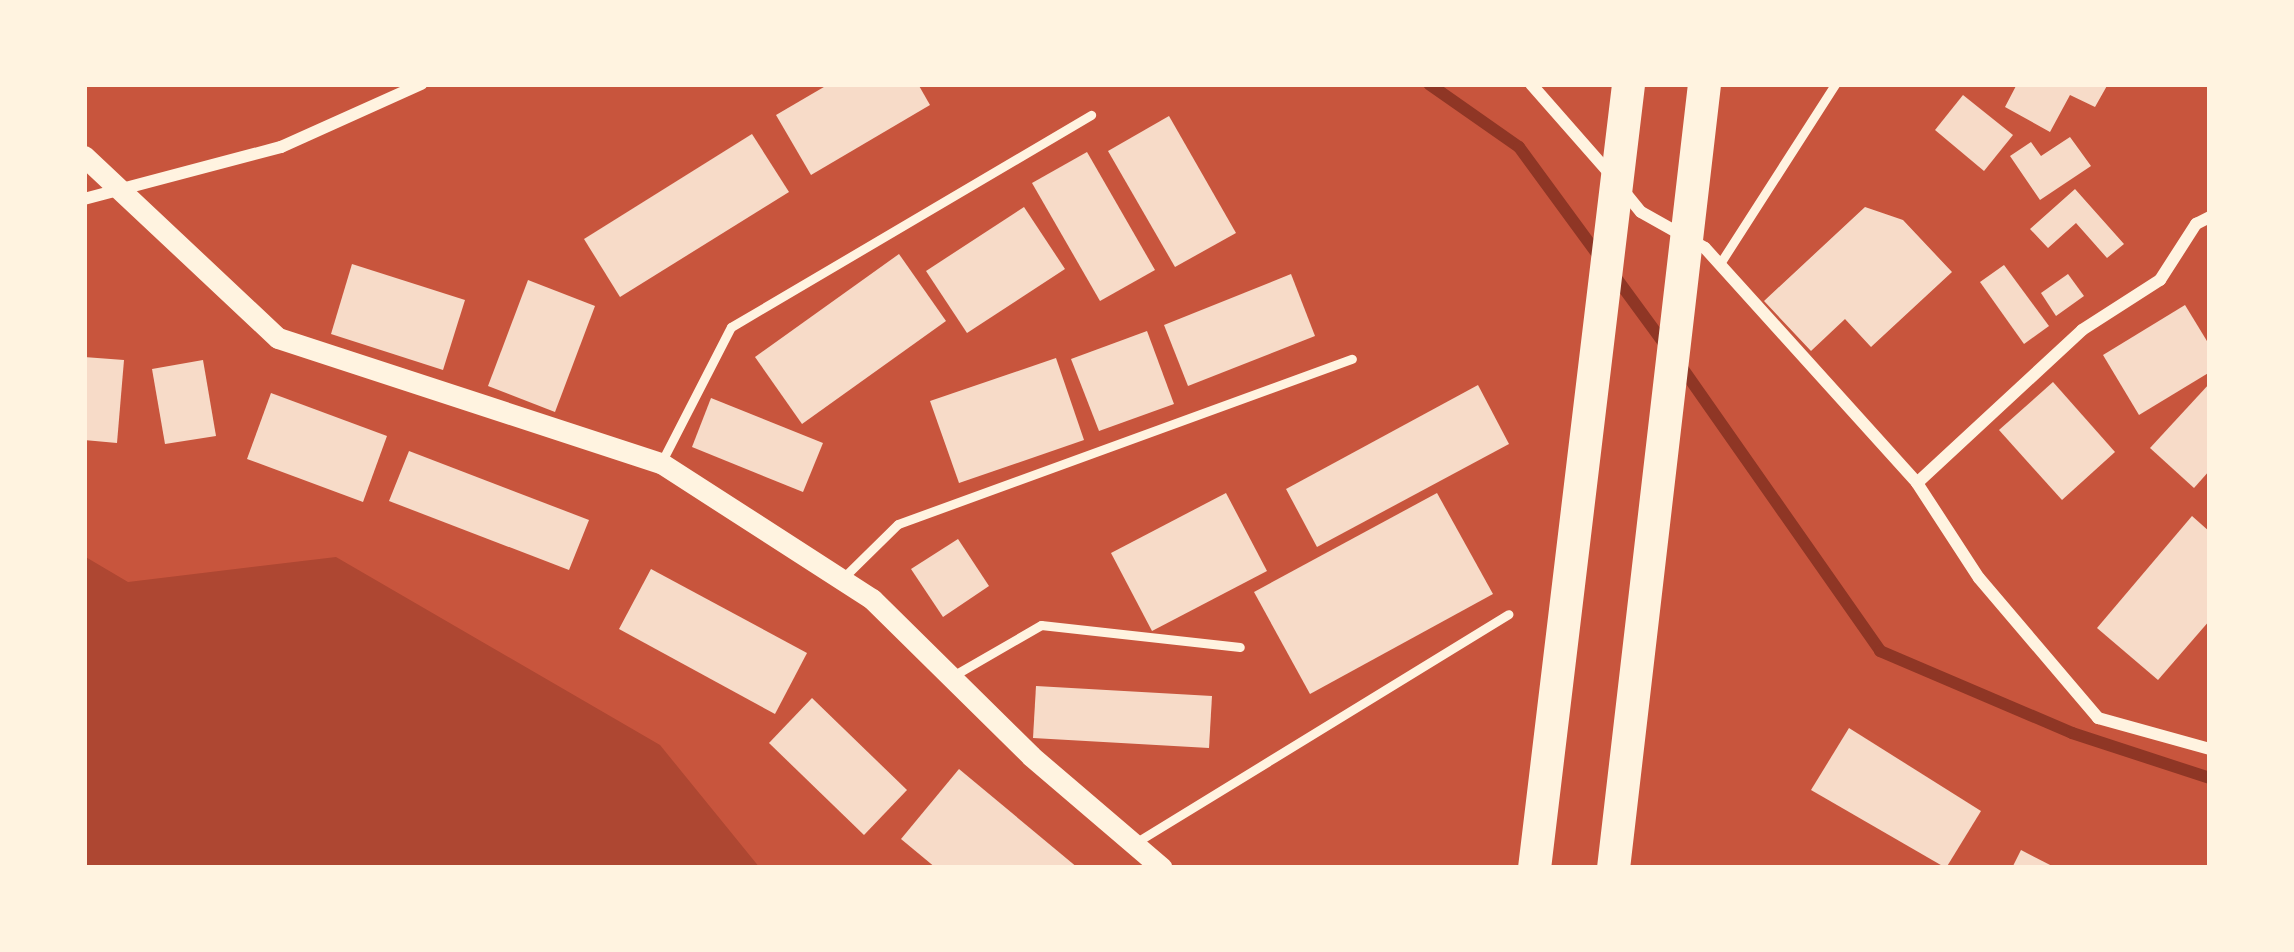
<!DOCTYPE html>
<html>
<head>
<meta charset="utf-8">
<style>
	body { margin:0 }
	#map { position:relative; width:2294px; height:952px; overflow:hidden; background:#c8553d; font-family:"Noto Serif",serif }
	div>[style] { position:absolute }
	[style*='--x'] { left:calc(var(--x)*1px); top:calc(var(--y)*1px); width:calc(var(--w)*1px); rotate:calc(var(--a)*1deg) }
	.green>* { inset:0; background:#ae4732 }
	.stream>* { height:12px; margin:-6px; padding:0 6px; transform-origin:6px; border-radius:6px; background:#8f3625 }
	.building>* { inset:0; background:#f7dbc8 }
	.service>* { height:9px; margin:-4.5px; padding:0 4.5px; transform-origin:4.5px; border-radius:4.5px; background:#fff3e0 }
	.minor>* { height:12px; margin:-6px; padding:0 6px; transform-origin:6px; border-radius:6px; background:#fff3e0 }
	.tertiary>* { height:21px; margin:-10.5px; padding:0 10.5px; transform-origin:10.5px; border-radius:10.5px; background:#fff3e0 }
	.trunk>* { height:33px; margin:-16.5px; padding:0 16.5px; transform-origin:16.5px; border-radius:16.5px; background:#fff3e0 }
	span { translate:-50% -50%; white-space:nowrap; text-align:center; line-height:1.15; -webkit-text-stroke:10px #fff3e0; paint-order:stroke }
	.frame { position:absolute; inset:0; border:87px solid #fff3e0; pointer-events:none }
</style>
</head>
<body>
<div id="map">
	<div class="green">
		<div style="clip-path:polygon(84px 556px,128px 582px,336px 557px,660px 745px,760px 868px,84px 868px)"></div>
	</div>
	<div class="stream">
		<div style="--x:1429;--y:84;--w:110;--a:35"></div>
		<div style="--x:1519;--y:147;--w:139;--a:53.8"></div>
		<div style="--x:1614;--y:275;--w:88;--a:53.8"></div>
		<div style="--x:1678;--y:362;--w:353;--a:55"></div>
		<div style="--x:1880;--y:651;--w:209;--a:23.1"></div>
		<div style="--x:2072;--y:733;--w:145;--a:18.1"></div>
	</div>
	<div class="building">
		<div style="clip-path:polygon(829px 84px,918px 84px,930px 105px,811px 175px,776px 115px)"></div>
		<div style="clip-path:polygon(2017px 84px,2108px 84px,2095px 107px,2070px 95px,2050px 132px,2005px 107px)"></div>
		<div style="clip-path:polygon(1963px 95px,2013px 135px,1984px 171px,1935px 130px)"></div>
		<div style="clip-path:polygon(1169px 116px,1236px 233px,1175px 267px,1108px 151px)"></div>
		<div style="clip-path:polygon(752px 134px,789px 192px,620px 297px,584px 239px)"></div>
		<div style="clip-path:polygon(2070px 137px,2091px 166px,2040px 200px,2010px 156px,2031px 142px,2041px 156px)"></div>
		<div style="clip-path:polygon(1087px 152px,1155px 270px,1100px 301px,1032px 183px)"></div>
		<div style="clip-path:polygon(2075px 189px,2124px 244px,2107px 258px,2076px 223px,2048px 248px,2030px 229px)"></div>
		<div style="clip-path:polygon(1024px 207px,1065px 269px,967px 333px,926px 271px)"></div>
		<div style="clip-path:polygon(1865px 207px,1903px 220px,1952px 272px,1871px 347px,1845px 319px,1811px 351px,1764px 301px)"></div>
		<div style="clip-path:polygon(899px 254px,946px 321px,802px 424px,755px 357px)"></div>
		<div style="clip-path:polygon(352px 264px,465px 300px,443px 370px,331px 334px)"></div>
		<div style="clip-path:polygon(2004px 265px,2049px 326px,2024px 344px,1980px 282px)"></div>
		<div style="clip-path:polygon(1291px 274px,1315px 336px,1188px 386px,1164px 325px)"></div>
		<div style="clip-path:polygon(2068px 274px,2084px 296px,2056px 316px,2041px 293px)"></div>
		<div style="clip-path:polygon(528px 280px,595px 306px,555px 412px,488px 386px)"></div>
		<div style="clip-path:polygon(2185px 305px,2210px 346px,2210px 372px,2139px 415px,2103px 355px)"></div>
		<div style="clip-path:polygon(1147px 331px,1174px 404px,1099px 431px,1071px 359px)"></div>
		<div style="clip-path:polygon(84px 357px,124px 360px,117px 443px,84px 440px)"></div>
		<div style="clip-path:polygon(1056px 358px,1084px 440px,959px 483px,930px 401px)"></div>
		<div style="clip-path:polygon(203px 360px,216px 436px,165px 444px,152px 369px)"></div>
		<div style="clip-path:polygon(2053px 382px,2115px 452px,2062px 500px,1999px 430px)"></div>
		<div style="clip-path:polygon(2210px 383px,2210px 470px,2194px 488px,2150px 448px)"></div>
		<div style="clip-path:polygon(1478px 385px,1509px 444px,1317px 547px,1286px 489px)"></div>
		<div style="clip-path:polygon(271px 393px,387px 436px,363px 502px,247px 459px)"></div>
		<div style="clip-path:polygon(711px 398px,823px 443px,803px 492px,692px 447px)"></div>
		<div style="clip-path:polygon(409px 451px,589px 520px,569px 570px,389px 501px)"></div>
		<div style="clip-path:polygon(1226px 493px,1267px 571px,1152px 631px,1111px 553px)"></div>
		<div style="clip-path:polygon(1437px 493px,1493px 594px,1310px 694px,1254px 592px)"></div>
		<div style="clip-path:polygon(2192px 516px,2210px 532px,2210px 620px,2158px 680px,2097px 628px)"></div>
		<div style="clip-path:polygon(958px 539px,989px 586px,943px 617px,911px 569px)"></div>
		<div style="clip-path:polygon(651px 569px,807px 653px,775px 714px,619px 629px)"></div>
		<div style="clip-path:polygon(1036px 686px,1212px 696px,1209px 748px,1033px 738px)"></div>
		<div style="clip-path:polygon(812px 698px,907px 790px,864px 835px,769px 743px)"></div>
		<div style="clip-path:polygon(1849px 728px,1981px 811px,1946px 868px,1811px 790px)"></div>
		<div style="clip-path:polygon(959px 769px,1078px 868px,936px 868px,901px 839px)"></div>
		<div style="clip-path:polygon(2021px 850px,2056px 868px,2012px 868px)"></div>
	</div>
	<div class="service">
		<div style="--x:1719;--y:265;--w:215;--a:-57.3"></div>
		<div style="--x:661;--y:463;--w:153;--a:-62.8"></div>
		<div style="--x:731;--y:327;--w:418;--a:-30.5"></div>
		<div style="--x:842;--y:579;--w:78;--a:-44.5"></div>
		<div style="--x:898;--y:524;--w:483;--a:-20"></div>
		<div style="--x:951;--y:677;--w:104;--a:-30"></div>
		<div style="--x:1041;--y:625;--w:200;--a:6.3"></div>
		<div style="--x:1135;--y:843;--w:438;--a:-31.5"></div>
	</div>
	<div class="minor">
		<div style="--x:1531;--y:84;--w:120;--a:48.7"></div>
		<div style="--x:1623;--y:190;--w:28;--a:51"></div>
		<div style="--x:1641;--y:212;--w:73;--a:29.4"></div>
		<div style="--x:1705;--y:248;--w:316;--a:47.9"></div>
		<div style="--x:1917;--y:483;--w:113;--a:56.9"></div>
		<div style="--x:1979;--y:578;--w:184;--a:49.6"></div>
		<div style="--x:2098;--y:718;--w:116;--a:15.5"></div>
		<div style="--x:84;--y:199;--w:204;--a:-14.8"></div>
		<div style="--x:281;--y:147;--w:154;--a:-24.2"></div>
		<div style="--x:1917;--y:483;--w:225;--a:-42.8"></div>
		<div style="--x:2082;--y:330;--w:93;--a:-32.7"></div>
		<div style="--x:2160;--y:280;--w:67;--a:-57.3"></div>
		<div style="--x:2196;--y:224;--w:16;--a:-27"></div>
	</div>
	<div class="tertiary">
		<div style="--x:84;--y:156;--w:266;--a:43.2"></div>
		<div style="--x:278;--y:338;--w:403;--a:18.1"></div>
		<div style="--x:661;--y:463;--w:251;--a:32.8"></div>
		<div style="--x:872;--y:599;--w:223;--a:44.6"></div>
		<div style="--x:1031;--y:756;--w:172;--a:40.5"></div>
	</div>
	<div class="trunk">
		<div style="--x:1534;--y:868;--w:790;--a:-83.16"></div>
		<div style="--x:1613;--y:868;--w:789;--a:-83.38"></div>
	</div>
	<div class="frame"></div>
</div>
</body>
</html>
